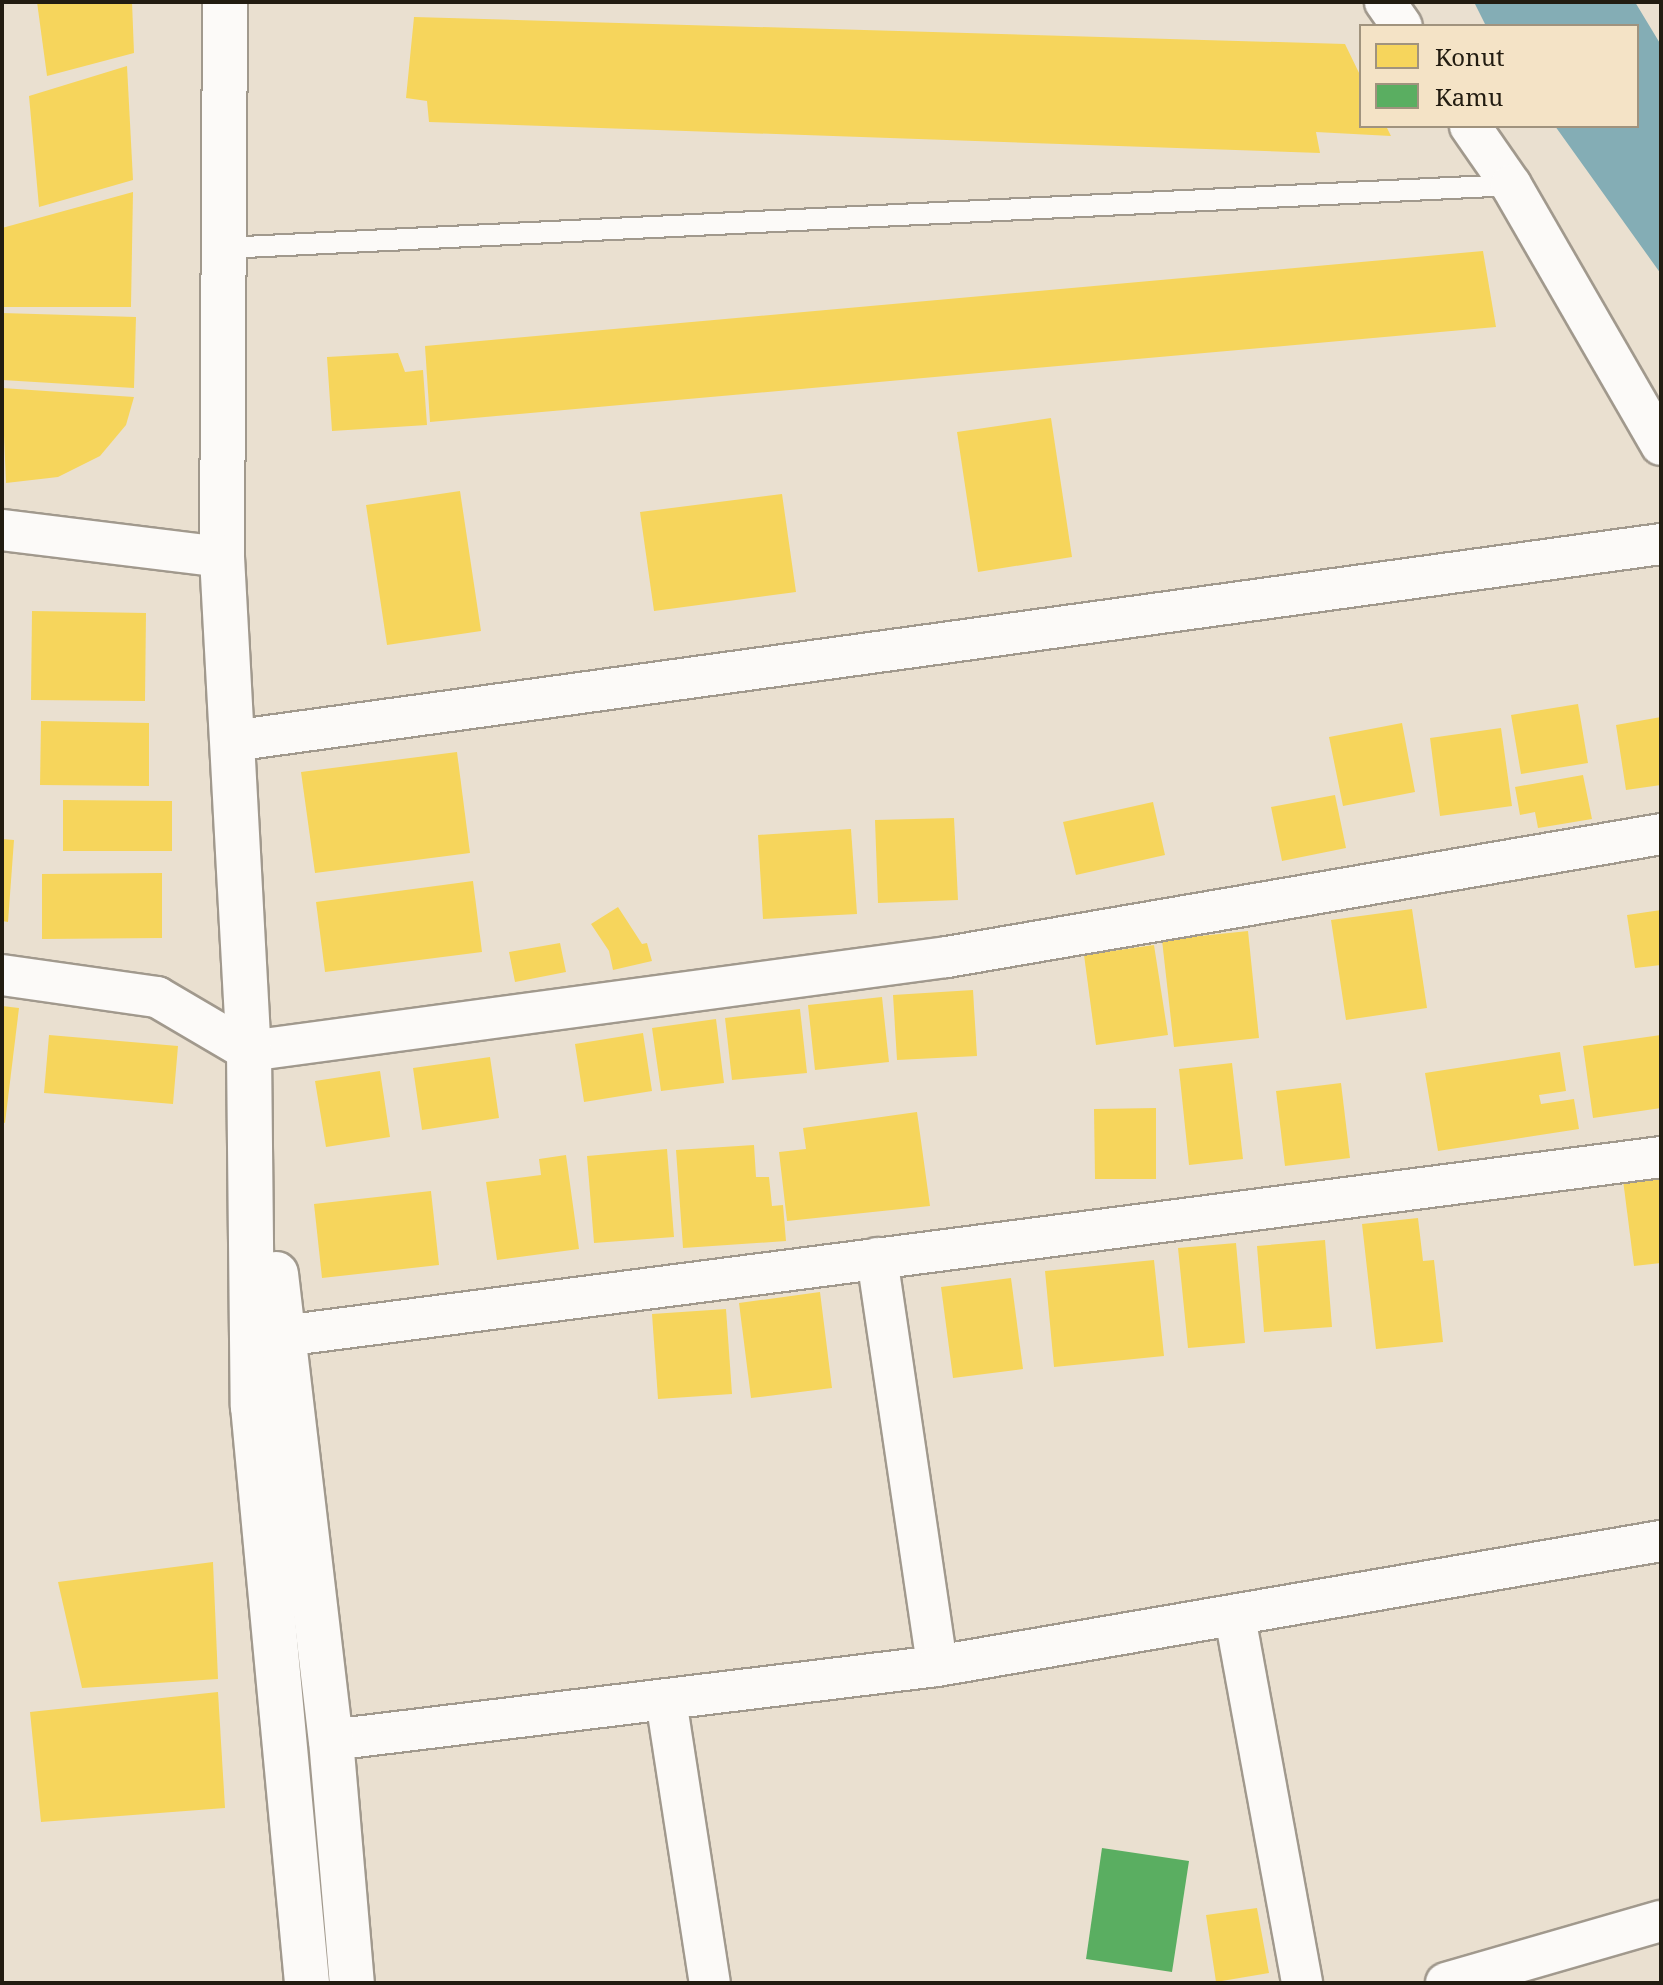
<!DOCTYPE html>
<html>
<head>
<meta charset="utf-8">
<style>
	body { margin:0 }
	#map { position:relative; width:1663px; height:1985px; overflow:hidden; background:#eae0d0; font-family:"Noto Serif",serif }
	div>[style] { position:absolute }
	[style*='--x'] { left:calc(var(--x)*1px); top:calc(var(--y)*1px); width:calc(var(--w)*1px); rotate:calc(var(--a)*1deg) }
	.water>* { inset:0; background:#84adb5 }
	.homes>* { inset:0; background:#f6d55c }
	.public>* { inset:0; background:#5aae61 }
	.roads { filter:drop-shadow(2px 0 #a1998d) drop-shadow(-2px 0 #a1998d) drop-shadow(0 2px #a1998d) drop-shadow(0 -2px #a1998d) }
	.lane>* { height:20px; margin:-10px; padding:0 10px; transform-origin:10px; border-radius:10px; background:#fcfaf8 }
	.street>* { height:40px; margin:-20px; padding:0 20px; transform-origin:20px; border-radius:20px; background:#fcfaf8 }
	.secondary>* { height:44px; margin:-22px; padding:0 22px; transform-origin:22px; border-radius:22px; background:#fcfaf8 }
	span { translate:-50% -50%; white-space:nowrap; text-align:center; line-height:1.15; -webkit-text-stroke:8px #f4e3c6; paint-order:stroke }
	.frame { position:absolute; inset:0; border:4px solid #221c11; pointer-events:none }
	.legend { position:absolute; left:1359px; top:24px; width:280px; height:104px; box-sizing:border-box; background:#f4e3c6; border:2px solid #a0937e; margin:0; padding:10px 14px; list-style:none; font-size:24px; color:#221c11 }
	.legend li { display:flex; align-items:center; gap:16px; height:40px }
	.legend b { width:40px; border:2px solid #a0937e }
</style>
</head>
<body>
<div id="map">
	<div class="water">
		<div style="clip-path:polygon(1474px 2px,1635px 2px,1661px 45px,1661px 274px,1555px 126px,1637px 126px,1637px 26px,1486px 26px)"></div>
	</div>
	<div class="homes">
		<div style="clip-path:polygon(37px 2px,132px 2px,134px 53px,47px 76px)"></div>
		<div style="clip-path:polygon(414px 17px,1345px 44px,1361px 77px,1361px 126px,1386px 126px,1391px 136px,1316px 132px,1320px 153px,429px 122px,427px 101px,406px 98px)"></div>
		<div style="clip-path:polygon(127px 66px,133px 180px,39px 207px,29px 96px)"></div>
		<div style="clip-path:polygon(133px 192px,131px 307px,2px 307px,2px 228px)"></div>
		<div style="clip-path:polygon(1483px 251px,1496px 327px,430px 422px,425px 346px)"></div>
		<div style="clip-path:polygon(2px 313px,136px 317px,134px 388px,2px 380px)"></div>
		<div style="clip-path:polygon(398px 353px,405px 372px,423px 370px,427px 425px,332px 431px,327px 357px)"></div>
		<div style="clip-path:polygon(2px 388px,134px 397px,126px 425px,100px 456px,58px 477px,6px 483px)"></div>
		<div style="clip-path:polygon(1051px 418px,1072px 557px,978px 572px,957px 432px)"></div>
		<div style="clip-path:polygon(460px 491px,481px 631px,387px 645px,366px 505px)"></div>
		<div style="clip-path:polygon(782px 494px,796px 592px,654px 611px,640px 512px)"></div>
		<div style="clip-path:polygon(32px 611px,146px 613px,145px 701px,31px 700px)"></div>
		<div style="clip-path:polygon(1578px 704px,1588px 763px,1521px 774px,1511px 715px)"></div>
		<div style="clip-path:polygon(1661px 717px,1661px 785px,1626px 790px,1616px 725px)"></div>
		<div style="clip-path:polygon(41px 721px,149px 723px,149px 786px,40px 785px)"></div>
		<div style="clip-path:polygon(1402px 723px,1415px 792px,1343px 806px,1329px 737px)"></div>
		<div style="clip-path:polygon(1501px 728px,1512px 806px,1440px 816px,1430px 738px)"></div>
		<div style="clip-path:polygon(457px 752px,470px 853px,315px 873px,301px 772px)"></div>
		<div style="clip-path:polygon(1583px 775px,1592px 819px,1538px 828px,1535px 812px,1520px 815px,1515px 787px)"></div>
		<div style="clip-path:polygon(1335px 795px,1346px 848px,1282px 861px,1271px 807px)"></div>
		<div style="clip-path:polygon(63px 800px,172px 801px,172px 851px,63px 851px)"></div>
		<div style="clip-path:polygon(1153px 802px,1165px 855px,1076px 875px,1063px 822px)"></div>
		<div style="clip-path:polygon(954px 818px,958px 900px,878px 903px,875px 820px)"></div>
		<div style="clip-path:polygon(851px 829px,857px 914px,763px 919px,758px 835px)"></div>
		<div style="clip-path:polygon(2px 839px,14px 840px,8px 922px,2px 921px)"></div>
		<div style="clip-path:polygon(162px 873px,162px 938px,42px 939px,42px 874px)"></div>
		<div style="clip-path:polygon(473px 881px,482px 952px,325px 972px,316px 902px)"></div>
		<div style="clip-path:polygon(618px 907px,642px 944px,647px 943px,652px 961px,613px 970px,609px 951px,591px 924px)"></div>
		<div style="clip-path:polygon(1412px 909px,1427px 1008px,1346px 1020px,1331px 920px)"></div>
		<div style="clip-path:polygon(1661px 910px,1661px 965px,1635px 968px,1627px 915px)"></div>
		<div style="clip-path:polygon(1248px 931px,1259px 1038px,1174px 1047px,1162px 940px)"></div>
		<div style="clip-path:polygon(560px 943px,566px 972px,515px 982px,509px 952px)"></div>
		<div style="clip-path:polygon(1154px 945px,1168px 1035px,1096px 1045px,1084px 955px)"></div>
		<div style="clip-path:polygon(973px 990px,977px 1056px,897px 1060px,893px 995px)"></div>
		<div style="clip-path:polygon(882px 997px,889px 1062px,815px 1070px,808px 1005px)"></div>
		<div style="clip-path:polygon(2px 1006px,19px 1008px,5px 1123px,2px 1122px)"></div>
		<div style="clip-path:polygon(800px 1009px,807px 1073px,732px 1080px,725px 1018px)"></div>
		<div style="clip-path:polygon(716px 1019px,724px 1083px,661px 1091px,652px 1028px)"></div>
		<div style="clip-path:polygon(643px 1033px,652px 1091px,584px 1102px,575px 1044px)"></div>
		<div style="clip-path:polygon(49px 1035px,178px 1046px,173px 1104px,44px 1093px)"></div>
		<div style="clip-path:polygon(1661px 1035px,1661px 1108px,1593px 1118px,1583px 1046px)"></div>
		<div style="clip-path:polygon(1560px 1052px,1566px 1091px,1539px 1095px,1541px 1104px,1574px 1099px,1579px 1129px,1438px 1151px,1425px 1073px)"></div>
		<div style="clip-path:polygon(490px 1057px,499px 1118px,422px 1130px,413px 1068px)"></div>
		<div style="clip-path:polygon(1232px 1063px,1243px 1159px,1189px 1165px,1179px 1069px)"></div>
		<div style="clip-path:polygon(380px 1071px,390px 1137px,326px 1147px,315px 1081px)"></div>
		<div style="clip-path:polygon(1341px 1083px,1350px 1158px,1285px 1166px,1276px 1091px)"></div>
		<div style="clip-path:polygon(1156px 1108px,1156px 1179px,1095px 1179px,1094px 1109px)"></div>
		<div style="clip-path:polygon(917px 1112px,930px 1206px,787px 1221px,779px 1152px,806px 1149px,803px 1128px)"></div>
		<div style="clip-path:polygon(754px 1145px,756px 1177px,769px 1177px,772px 1206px,783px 1205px,786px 1241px,683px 1248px,676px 1150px)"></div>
		<div style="clip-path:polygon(667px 1149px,674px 1237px,594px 1243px,587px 1156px)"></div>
		<div style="clip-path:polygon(566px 1155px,579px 1249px,497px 1260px,486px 1182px,541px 1175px,539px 1159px)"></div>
		<div style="clip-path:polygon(1661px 1176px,1661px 1263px,1634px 1266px,1623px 1180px)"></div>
		<div style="clip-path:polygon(431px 1191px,439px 1265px,322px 1278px,314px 1204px)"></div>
		<div style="clip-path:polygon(1418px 1218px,1423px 1261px,1434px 1260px,1443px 1342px,1376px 1349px,1362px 1224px)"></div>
		<div style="clip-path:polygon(1325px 1240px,1332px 1327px,1264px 1332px,1257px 1246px)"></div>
		<div style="clip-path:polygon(1236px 1243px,1245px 1343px,1188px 1348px,1178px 1248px)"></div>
		<div style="clip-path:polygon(1154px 1260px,1164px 1356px,1054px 1367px,1045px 1271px)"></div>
		<div style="clip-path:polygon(1011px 1278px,1023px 1369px,953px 1378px,941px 1287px)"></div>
		<div style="clip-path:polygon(820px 1292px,832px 1388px,751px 1398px,739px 1303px)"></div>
		<div style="clip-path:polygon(726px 1309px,732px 1394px,658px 1399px,652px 1314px)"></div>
		<div style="clip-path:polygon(213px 1562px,218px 1679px,82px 1688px,58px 1582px)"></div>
		<div style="clip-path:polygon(218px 1692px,225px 1808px,41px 1822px,30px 1712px)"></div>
		<div style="clip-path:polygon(1257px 1908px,1269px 1973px,1216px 1982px,1206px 1915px)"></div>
	</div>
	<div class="public">
		<div style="clip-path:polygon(1102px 1848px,1189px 1861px,1172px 1972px,1086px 1959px)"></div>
	</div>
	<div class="roads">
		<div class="lane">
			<div style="--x:224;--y:248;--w:1289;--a:-2.8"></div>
		</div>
		<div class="street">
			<div style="--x:1385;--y:2;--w:29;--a:55"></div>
			<div style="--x:1470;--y:126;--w:72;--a:55.2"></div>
			<div style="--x:1511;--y:185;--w:300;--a:60"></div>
			<div style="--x:2;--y:530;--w:222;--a:7"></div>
			<div style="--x:232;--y:741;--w:1443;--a:-7.85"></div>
			<div style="--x:2;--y:975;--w:157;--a:8.1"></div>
			<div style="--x:157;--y:997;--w:107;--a:30.4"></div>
			<div style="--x:249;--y:1051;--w:704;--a:-7.67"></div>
			<div style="--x:947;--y:957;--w:725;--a:-9.77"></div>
			<div style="--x:877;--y:1258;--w:412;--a:81.6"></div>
			<div style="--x:283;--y:1336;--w:1390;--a:-7.4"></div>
			<div style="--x:1235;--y:1617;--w:372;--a:79.6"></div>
			<div style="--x:666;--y:1700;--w:286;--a:81.2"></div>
			<div style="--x:331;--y:1740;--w:611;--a:-6.96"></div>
			<div style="--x:937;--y:1666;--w:735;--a:-9.8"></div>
			<div style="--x:1446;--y:1983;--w:224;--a:-16.1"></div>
		</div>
		<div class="secondary">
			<div style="--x:225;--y:2;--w:555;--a:90.31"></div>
			<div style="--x:222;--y:557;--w:495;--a:86.9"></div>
			<div style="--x:249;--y:1051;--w:355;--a:89.4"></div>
			<div style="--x:253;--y:1406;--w:580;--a:84.65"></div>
			<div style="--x:276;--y:1274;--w:469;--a:83.3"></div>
			<div style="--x:331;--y:1740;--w:244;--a:85.1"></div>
		</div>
	</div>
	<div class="frame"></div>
	<ul class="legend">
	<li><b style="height:22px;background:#f6d55c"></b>Konut</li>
	<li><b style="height:22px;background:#5aae61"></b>Kamu</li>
	</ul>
</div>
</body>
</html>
